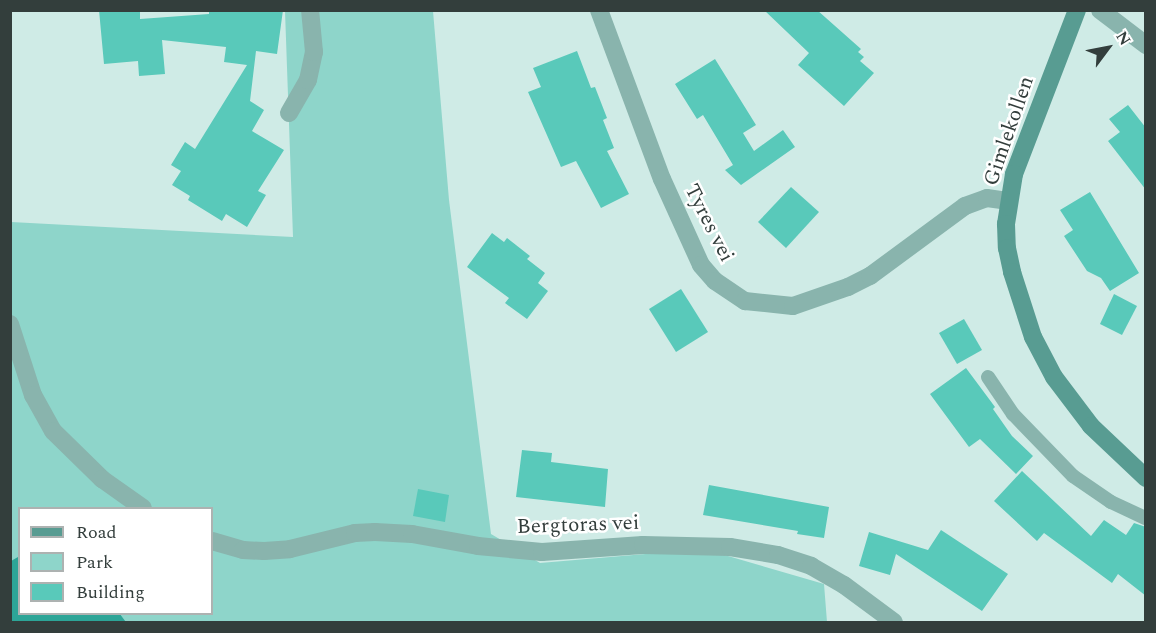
<!DOCTYPE html>
<html>
<head>
<meta charset="utf-8">
<style>
	body { margin:0 }
	#map { position:relative; width:1156px; height:633px; overflow:hidden; background:#cfebe6; font-family:Spectral,serif }
	div>[style] { position:absolute }
	[style*='--x'] { left:calc(var(--x)*1px); top:calc(var(--y)*1px); width:calc(var(--w)*1px); rotate:calc(var(--a)*1deg) }
	.green>* { inset:0; background:#8ed5ca }
	.water>* { inset:0; background:#2da597 }
	.building>* { inset:0; background:#59c9ba }
	.lane>* { height:14px; margin:-7px; padding:0 7px; transform-origin:7px; border-radius:7px; background:#89b4ad }
	.street>* { height:18px; margin:-9px; padding:0 9px; transform-origin:9px; border-radius:9px; background:#89b4ad }
	.secondary>* { height:18px; margin:-9px; padding:0 9px; transform-origin:9px; border-radius:9px; background:#589c92 }
	span { translate:-50% -50%; white-space:nowrap; text-align:center; line-height:1.15; -webkit-text-stroke:5px #fff; paint-order:stroke }
	.street-label { font-size:21px; color:#333e3c }
	.frame { position:absolute; inset:0; border:12px solid #333e3c; pointer-events:none }
	.legend { position:absolute; left:18px; top:507px; width:195px; height:108px; box-sizing:border-box; background:#fff; border:2px solid #adb2b1; margin:0; padding:8px 10px; list-style:none; font-size:18px; color:#333e3c }
	.legend li { display:flex; align-items:center; gap:12px; height:30px }
	.legend b { width:30px; border:2px solid #adb2b1 }
	.north { position:absolute; left:1078px; top:18px; width:60px; height:60px; -webkit-text-stroke:4px #fff; paint-order:stroke; rotate:58deg; font-size:16px; font-weight:700; line-height:24px; text-align:center; color:#333e3c }
	.north::after { content:''; display:block; margin:auto; width:21px; height:27px; background:#333e3c; clip-path:polygon(50% 0,100% 100%,50% 72%,0 100%) }
</style>
</head>
<body>
<div id="map">
	<div class="green">
		<div style="clip-path:polygon(285px 11px,433px 11px,449px 200px,491px 534px,540px 563px,704px 549px,824px 584px,827px 622px,126px 622px,120px 614px,212px 614px,212px 508px,20px 508px,19px 558px,11px 561px,11px 222px,293px 237px)"></div>
	</div>
	<div class="water">
		<div style="clip-path:polygon(18px 557px,20px 614px,120px 614px,126px 622px,11px 622px,11px 561px)"></div>
	</div>
	<div class="building">
		<div style="clip-path:polygon(99px 10px,140px 10px,140px 19px,209px 14px,209px 10px,283px 10px,277px 54px,256px 51px,250px 101px,264px 110px,252px 131px,284px 150px,258px 191px,266px 195px,247px 227px,226px 214px,222px 221px,188px 200px,190px 196px,172px 185px,181px 171px,171px 165px,185px 142px,195px 149px,247px 65px,224px 62px,226px 47px,162px 40px,165px 74px,139px 76px,138px 61px,104px 64px)"></div>
		<div style="clip-path:polygon(764px 10px,817px 10px,861px 49px,858px 52px,864px 57px,860px 61px,874px 73px,844px 106px,798px 65px,809px 53px)"></div>
		<div style="clip-path:polygon(577px 51px,591px 88px,595px 87px,607px 118px,603px 120px,614px 148px,607px 151px,629px 194px,601px 208px,576px 161px,561px 167px,528px 92px,541px 87px,533px 68px)"></div>
		<div style="clip-path:polygon(715px 59px,756px 125px,743px 133px,754px 151px,783px 130px,795px 147px,741px 185px,725px 170px,733px 165px,703px 115px,697px 119px,675px 84px)"></div>
		<div style="clip-path:polygon(1128px 105px,1146px 128px,1146px 190px,1108px 141px,1120px 132px,1109px 119px)"></div>
		<div style="clip-path:polygon(791px 187px,819px 212px,786px 248px,758px 222px)"></div>
		<div style="clip-path:polygon(1090px 192px,1139px 273px,1110px 291px,1101px 278px,1087px 271px,1064px 236px,1073px 230px,1060px 210px)"></div>
		<div style="clip-path:polygon(492px 233px,504px 242px,507px 238px,530px 256px,527px 259px,545px 273px,538px 283px,548px 291px,527px 319px,505px 303px,509px 298px,467px 267px)"></div>
		<div style="clip-path:polygon(681px 289px,708px 332px,676px 352px,649px 309px)"></div>
		<div style="clip-path:polygon(1114px 294px,1137px 306px,1122px 335px,1100px 324px)"></div>
		<div style="clip-path:polygon(964px 319px,982px 350px,957px 364px,939px 333px)"></div>
		<div style="clip-path:polygon(966px 368px,995px 407px,993px 409px,1012px 436px,1033px 456px,1016px 474px,980px 439px,969px 447px,930px 394px)"></div>
		<div style="clip-path:polygon(522px 450px,552px 453px,551px 462px,608px 469px,605px 507px,516px 497px)"></div>
		<div style="clip-path:polygon(1022px 471px,1091px 536px,1104px 520px,1126px 535px,1134px 523px,1146px 527px,1146px 596px,1118px 574px,1112px 583px,1044px 533px,1037px 541px,994px 501px)"></div>
		<div style="clip-path:polygon(709px 485px,829px 507px,824px 538px,797px 534px,798px 531px,703px 515px)"></div>
		<div style="clip-path:polygon(418px 489px,449px 495px,445px 522px,413px 516px)"></div>
		<div style="clip-path:polygon(941px 530px,1008px 574px,982px 611px,896px 554px,890px 575px,859px 566px,869px 532px,928px 550px)"></div>
	</div>
	<div class="lane">
		<div style="--x:988;--y:377;--w:45;--a:56"></div>
		<div style="--x:1013;--y:414;--w:86;--a:45.9"></div>
		<div style="--x:1073;--y:476;--w:46;--a:34.4"></div>
		<div style="--x:1111;--y:502;--w:38;--a:25"></div>
	</div>
	<div class="street">
		<div style="--x:599;--y:10;--w:180;--a:69.6"></div>
		<div style="--x:662;--y:179;--w:94;--a:65.6"></div>
		<div style="--x:701;--y:265;--w:21;--a:49"></div>
		<div style="--x:715;--y:281;--w:36;--a:34"></div>
		<div style="--x:745;--y:301;--w:48;--a:5.9"></div>
		<div style="--x:793;--y:306;--w:58;--a:-19.1"></div>
		<div style="--x:848;--y:287;--w:25;--a:-27"></div>
		<div style="--x:870;--y:276;--w:118;--a:-36.4"></div>
		<div style="--x:965;--y:206;--w:23;--a:-20"></div>
		<div style="--x:987;--y:198;--w:22;--a:8"></div>
		<div style="--x:1100;--y:10;--w:58;--a:37.3"></div>
		<div style="--x:289;--y:113;--w:38;--a:-60"></div>
		<div style="--x:308;--y:80;--w:29;--a:-78"></div>
		<div style="--x:314;--y:52;--w:42;--a:-95.4"></div>
		<div style="--x:10;--y:324;--w:75;--a:72.1"></div>
		<div style="--x:33;--y:395;--w:41;--a:60.9"></div>
		<div style="--x:53;--y:431;--w:69;--a:44.4"></div>
		<div style="--x:102;--y:479;--w:50;--a:35.3"></div>
		<div style="--x:212;--y:541;--w:32;--a:16"></div>
		<div style="--x:243;--y:550;--w:21;--a:3"></div>
		<div style="--x:264;--y:551;--w:26;--a:-4"></div>
		<div style="--x:290;--y:549;--w:67;--a:-13.8"></div>
		<div style="--x:355;--y:533;--w:20;--a:-3"></div>
		<div style="--x:375;--y:532;--w:37;--a:3"></div>
		<div style="--x:412;--y:534;--w:67;--a:10.3"></div>
		<div style="--x:478;--y:546;--w:64;--a:5.4"></div>
		<div style="--x:542;--y:552;--w:101;--a:-4"></div>
		<div style="--x:643;--y:545;--w:87;--a:1.3"></div>
		<div style="--x:730;--y:547;--w:49;--a:9.5"></div>
		<div style="--x:778;--y:555;--w:35;--a:18"></div>
		<div style="--x:811;--y:566;--w:38;--a:30"></div>
		<div style="--x:844;--y:585;--w:62;--a:36.5"></div>
	</div>
	<div class="secondary">
		<div style="--x:1077;--y:10;--w:176;--a:111"></div>
		<div style="--x:1014;--y:174;--w:51;--a:99.1"></div>
		<div style="--x:1006;--y:224;--w:24;--a:88"></div>
		<div style="--x:1007;--y:248;--w:25;--a:78"></div>
		<div style="--x:1012;--y:272;--w:68;--a:72.1"></div>
		<div style="--x:1033;--y:337;--w:45;--a:62.3"></div>
		<div style="--x:1054;--y:377;--w:61;--a:52.9"></div>
		<div style="--x:1091;--y:426;--w:76;--a:43.4"></div>
	</div>
	<div class="street-label">
		<span style="left:1009px;top:131px;rotate:-71deg">Gimlekollen</span>
		<span style="left:709px;top:223px;rotate:63deg">Tyres vei</span>
		<span style="left:578px;top:525px;rotate:-2deg">Bergtoras vei</span>
	</div>
	<div class="frame"></div>
	<ul class="legend">
	<li><b style="height:8px;background:#589c92"></b>Road</li>
	<li><b style="height:16px;background:#8ed5ca"></b>Park</li>
	<li><b style="height:16px;background:#59c9ba"></b>Building</li>
	</ul>
	<div class="north">N</div>
</div>
</body>
</html>
